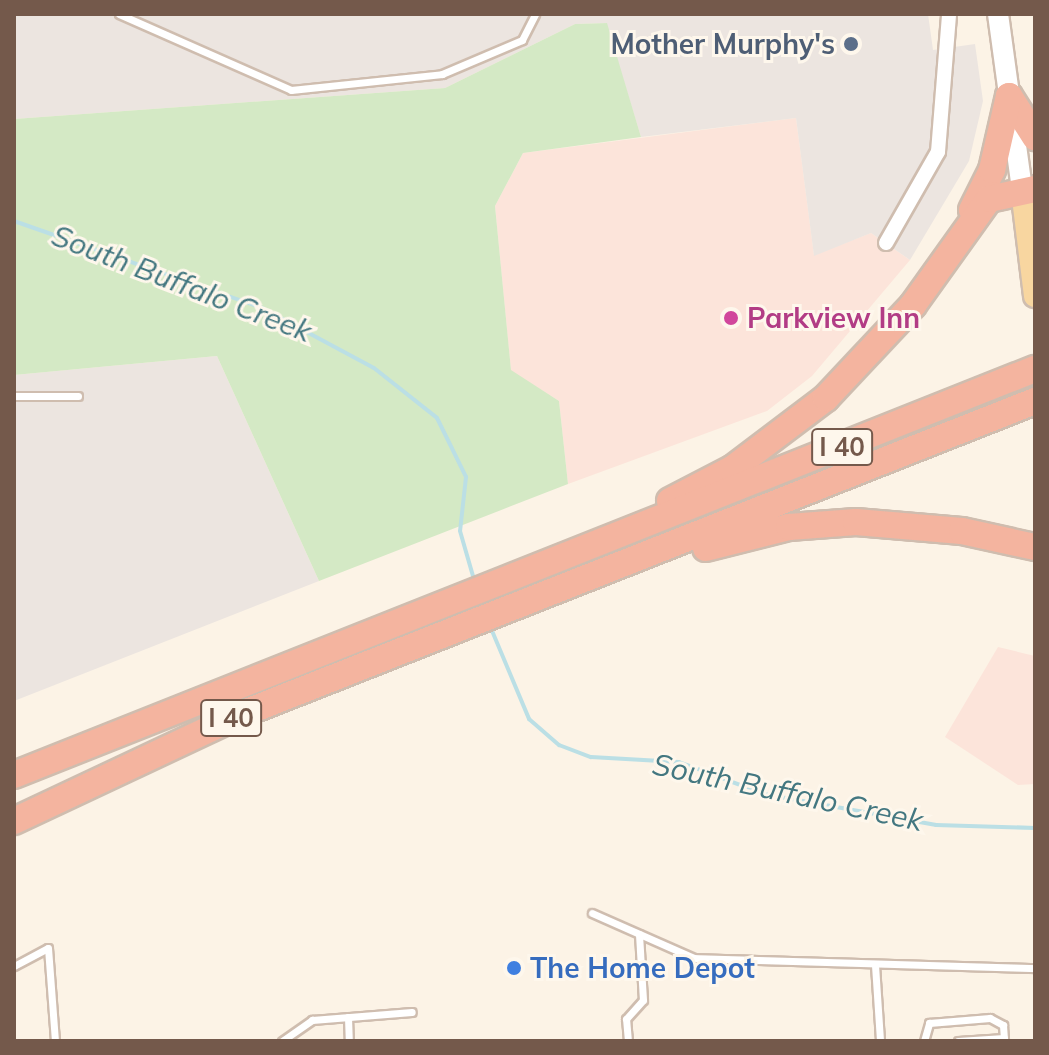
<!DOCTYPE html>
<html>
<head>
<meta charset="utf-8">
<style>
	body { margin:0 }
	#map { position:relative; width:1049px; height:1055px; overflow:hidden; background:#fcf3e6; font-family:Mulish,sans-serif }
	div>[style] { position:absolute }
	[style*='--x'] { left:calc(var(--x)*1px); top:calc(var(--y)*1px); width:calc(var(--w)*1px); rotate:calc(var(--a)*1deg) }
	.commercial>* { inset:0; background:#fce4da }
	.industrial>* { inset:0; background:#ece5e0 }
	.green>* { inset:0; background:#d4e9c5 }
	.stream>* { height:4px; margin:-2px; padding:0 2px; transform-origin:2px; border-radius:2px; background:#bbdfe5 }
	.roads { filter:drop-shadow(2px 0 #cfbdaf) drop-shadow(-2px 0 #cfbdaf) drop-shadow(0 2px #cfbdaf) drop-shadow(0 -2px #cfbdaf) }
	.service>* { height:7px; margin:-3.5px; padding:0 3.5px; transform-origin:3.5px; border-radius:3.5px; background:#fff }
	.minor>* { height:14px; margin:-7px; padding:0 7px; transform-origin:7px; border-radius:7px; background:#fff }
	.secondary>* { height:20px; margin:-10px; padding:0 10px; transform-origin:10px; border-radius:10px; background:#fff }
	.primary>* { height:22px; margin:-11px; padding:0 11px; transform-origin:11px; border-radius:11px; background:#f8d6a0 }
	.motorway>* { height:26px; margin:-13px; padding:0 13px; transform-origin:13px; border-radius:13px; background:#f4b49f }
	.dots>* { width:22px; height:22px; translate:-50% -50%; box-sizing:border-box; border:4px solid #fef7ec; border-radius:50% }
	span { translate:-50% -50%; white-space:nowrap; text-align:center; line-height:1.15; -webkit-text-stroke:6px #fef7ec; paint-order:stroke }
	.shield-label span { padding:2px 6px; background:#fef7ec; border:2px solid; border-radius:6px; -webkit-text-stroke-width:0 }
	.shield-label { font-size:26px; color:#74594b; font-weight:700 }
	.service-label { font-size:28px; color:#4e5e75; font-weight:700 }
	.right { translate:-100% -50%; text-align:right }
	.hotel-label { font-size:28px; color:#b23c85; font-weight:700 }
	.left { translate:0 -50%; text-align:left }
	.shop-label { font-size:28px; color:#366cbe; font-weight:700 }
	.water-label { font-size:30px; color:#437780; font-style:italic }
	.frame { position:absolute; inset:0; border:16px solid #74594b; pointer-events:none }
</style>
</head>
<body>
<div id="map">
	<div class="commercial">
		<div style="clip-path:polygon(796px 118px,814px 255px,871px 233px,910px 260px,812px 376px,767px 411px,568px 484px,559px 401px,511px 371px,495px 206px,523px 153px)"></div>
		<div style="clip-path:polygon(998px 647px,1035px 656px,1035px 784px,1018px 785px,945px 737px)"></div>
	</div>
	<div class="industrial">
		<div style="clip-path:polygon(14px 14px,928px 14px,933px 50px,975px 44px,983px 101px,969px 161px,910px 260px,871px 233px,814px 256px,796px 118px,641px 137px,606px 23px,575px 24px,445px 88px,14px 119px)"></div>
		<div style="clip-path:polygon(217px 356px,319px 581px,14px 701px,14px 375px)"></div>
	</div>
	<div class="green">
		<div style="clip-path:polygon(607px 23px,641px 137px,523px 153px,495px 206px,511px 370px,559px 401px,568px 484px,319px 581px,217px 356px,14px 375px,14px 119px,445px 88px,575px 24px)"></div>
	</div>
	<div class="stream">
		<div style="--x:14;--y:221;--w:263;--a:19.3"></div>
		<div style="--x:262;--y:308;--w:127;--a:28.2"></div>
		<div style="--x:374;--y:368;--w:80;--a:38.4"></div>
		<div style="--x:437;--y:418;--w:66;--a:63.8"></div>
		<div style="--x:466;--y:477;--w:54;--a:96.3"></div>
		<div style="--x:460;--y:531;--w:54;--a:73.9"></div>
		<div style="--x:490;--y:626;--w:101;--a:67.2"></div>
		<div style="--x:529;--y:719;--w:40;--a:41"></div>
		<div style="--x:559;--y:745;--w:34;--a:21"></div>
		<div style="--x:591;--y:757;--w:88;--a:3.3"></div>
		<div style="--x:679;--y:762;--w:91;--a:20.6"></div>
		<div style="--x:764;--y:794;--w:175;--a:10.2"></div>
		<div style="--x:936;--y:825;--w:99;--a:1.7"></div>
	</div>
	<div class="roads">
		<div class="service">
			<div style="--x:119;--y:14;--w:188;--a:23.8"></div>
			<div style="--x:291;--y:90;--w:152;--a:-6"></div>
			<div style="--x:442;--y:74;--w:87;--a:-23"></div>
			<div style="--x:522;--y:40;--w:29;--a:-63"></div>
			<div style="--x:14;--y:396;--w:64;--a:0"></div>
			<div style="--x:592;--y:913;--w:111;--a:23.8"></div>
			<div style="--x:694;--y:958;--w:341;--a:1.7"></div>
			<div style="--x:875;--y:965;--w:76;--a:86.2"></div>
			<div style="--x:14;--y:966;--w:38;--a:-28"></div>
			<div style="--x:48;--y:948;--w:93;--a:85.7"></div>
			<div style="--x:348;--y:1017;--w:24;--a:88"></div>
			<div style="--x:282;--y:1041;--w:37;--a:-35"></div>
			<div style="--x:312;--y:1020;--w:100;--a:-4.6"></div>
			<div style="--x:628;--y:1041;--w:22;--a:-95"></div>
			<div style="--x:626;--y:1019;--w:25;--a:-48"></div>
			<div style="--x:643;--y:1000;--w:66;--a:-93.5"></div>
			<div style="--x:924;--y:1041;--w:19;--a:-74"></div>
			<div style="--x:929;--y:1023;--w:61;--a:-4.7"></div>
			<div style="--x:990;--y:1018;--w:15;--a:28"></div>
			<div style="--x:1003;--y:1025;--w:16;--a:86"></div>
			<div style="--x:958;--y:1041;--w:46;--a:-3.7"></div>
		</div>
		<div class="minor">
			<div style="--x:886;--y:243;--w:105;--a:-60.3"></div>
			<div style="--x:938;--y:152;--w:138;--a:-85.4"></div>
		</div>
		<div class="secondary">
			<div style="--x:998;--y:14;--w:178;--a:82.2"></div>
		</div>
		<div class="primary">
			<div style="--x:1022;--y:190;--w:107;--a:83"></div>
		</div>
		<div class="motorway">
			<div style="--x:1009;--y:96;--w:49;--a:57.6"></div>
			<div style="--x:972;--y:210;--w:45;--a:-63.4"></div>
			<div style="--x:992;--y:170;--w:76;--a:-77.1"></div>
			<div style="--x:670;--y:501;--w:70;--a:-27.3"></div>
			<div style="--x:732;--y:469;--w:118;--a:-37.1"></div>
			<div style="--x:826;--y:398;--w:127;--a:-46.9"></div>
			<div style="--x:913;--y:305;--w:130;--a:-54.4"></div>
			<div style="--x:989;--y:199;--w:47;--a:-12.3"></div>
			<div style="--x:706;--y:548;--w:86;--a:-14.2"></div>
			<div style="--x:789;--y:527;--w:67;--a:-4.3"></div>
			<div style="--x:856;--y:522;--w:106;--a:4.9"></div>
			<div style="--x:962;--y:531;--w:75;--a:12.4"></div>
			<div style="--x:14;--y:775;--w:1099;--a:-21.69"></div>
			<div style="--x:14;--y:821;--w:249;--a:-25.2"></div>
			<div style="--x:239;--y:715;--w:856;--a:-21.53"></div>
		</div>
	</div>
	<div class="dots">
		<div style="left:851px;top:44px;background:#5c6f8a"></div>
		<div style="left:731px;top:318px;background:#d1479c"></div>
		<div style="left:514px;top:968px;background:#3f7fe0"></div>
	</div>
	<div class="shield-label">
		<span style="left:842px;top:447px">I 40</span>
		<span style="left:231px;top:718px">I 40</span>
	</div>
	<div class="service-label">
		<span class="right" style="left:835px;top:44px">Mother Murphy's</span>
	</div>
	<div class="hotel-label">
		<span class="left" style="left:747px;top:318px">Parkview Inn</span>
	</div>
	<div class="shop-label">
		<span class="left" style="left:530px;top:968px">The Home Depot</span>
	</div>
	<div class="water-label">
		<span style="left:182px;top:283px;rotate:21deg">South Buffalo Creek</span>
		<span style="left:788px;top:792px;rotate:12deg">South Buffalo Creek</span>
	</div>
	<div class="frame"></div>
</div>
</body>
</html>
